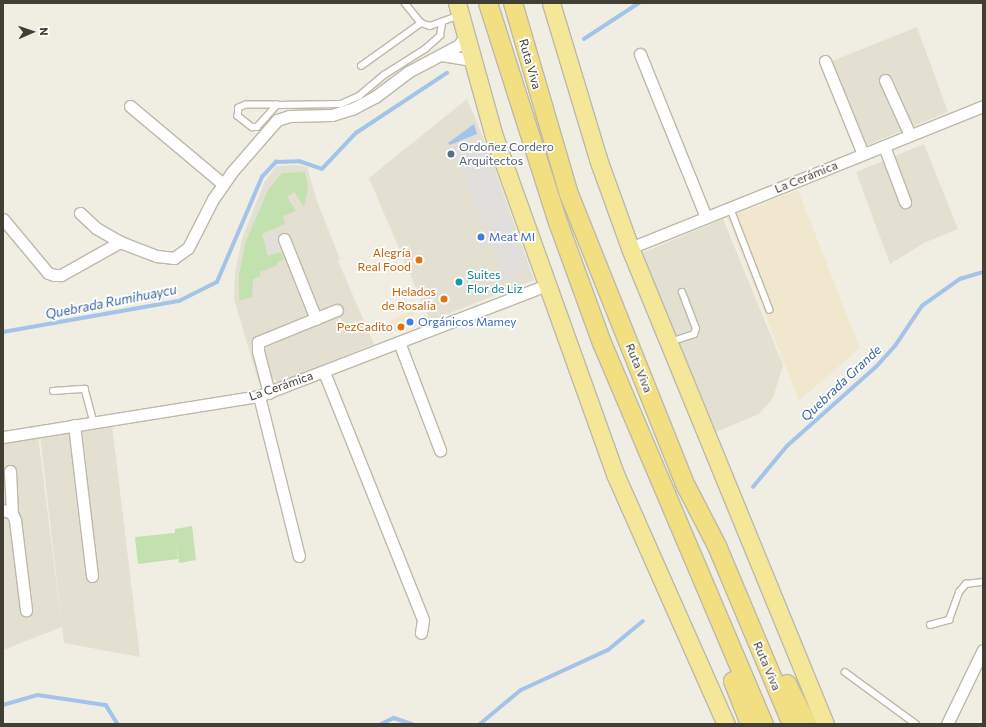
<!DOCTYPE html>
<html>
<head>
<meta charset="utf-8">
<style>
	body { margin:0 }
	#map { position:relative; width:986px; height:727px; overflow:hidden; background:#f0eee3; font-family:Commissioner,sans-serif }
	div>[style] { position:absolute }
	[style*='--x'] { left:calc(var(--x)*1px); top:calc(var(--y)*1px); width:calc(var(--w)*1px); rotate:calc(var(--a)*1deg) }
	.residential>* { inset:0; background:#e3e0d2 }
	.commercial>* { inset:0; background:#f1e7cf }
	.green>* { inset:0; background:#c3e1af }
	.parking>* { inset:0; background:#e1dfdb }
	.water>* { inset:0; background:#a4c3e8 }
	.stream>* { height:3.5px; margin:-1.75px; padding:0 1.75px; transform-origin:1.75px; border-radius:1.75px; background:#a4c3e8 }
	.roads { filter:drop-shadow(1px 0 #bdb9aa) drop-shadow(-1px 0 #bdb9aa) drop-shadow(0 1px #bdb9aa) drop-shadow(0 -1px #bdb9aa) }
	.service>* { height:5.5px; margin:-2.75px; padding:0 2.75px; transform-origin:2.75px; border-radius:2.75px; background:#fff }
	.minor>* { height:11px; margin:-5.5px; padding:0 5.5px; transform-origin:5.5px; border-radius:5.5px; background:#fff }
	.primary>* { height:17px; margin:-8.5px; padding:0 8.5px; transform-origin:8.5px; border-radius:8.5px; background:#f4e797 }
	.trunk>* { height:18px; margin:-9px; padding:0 9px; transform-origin:9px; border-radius:9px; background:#f2df82 }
	.dots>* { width:11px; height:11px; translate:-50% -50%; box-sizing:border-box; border:2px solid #fff; border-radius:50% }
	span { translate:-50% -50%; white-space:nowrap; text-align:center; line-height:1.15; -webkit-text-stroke:3.5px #fff; paint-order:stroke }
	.street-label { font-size:12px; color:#413e34 }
	.service-label { font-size:12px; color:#4e5e75 }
	.left { translate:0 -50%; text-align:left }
	.shop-label { font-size:12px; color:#366cbe }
	.food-label { font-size:12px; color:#c56008 }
	.right { translate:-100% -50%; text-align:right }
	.culture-label { font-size:12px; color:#0d838f }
	.water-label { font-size:13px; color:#3866a2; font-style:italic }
	.frame { position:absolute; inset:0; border:4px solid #413e34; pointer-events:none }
	.north { position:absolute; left:12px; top:12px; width:40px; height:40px; -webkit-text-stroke:3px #fff; paint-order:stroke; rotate:88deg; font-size:11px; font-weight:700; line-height:16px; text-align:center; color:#413e34 }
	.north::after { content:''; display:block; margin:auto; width:14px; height:18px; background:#413e34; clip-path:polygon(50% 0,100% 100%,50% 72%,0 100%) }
</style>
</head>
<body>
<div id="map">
	<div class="residential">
		<div style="clip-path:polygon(917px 27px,948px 112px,865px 146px,832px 61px)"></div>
		<div style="clip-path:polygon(467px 99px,486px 144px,534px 280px,430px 321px,369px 178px)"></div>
		<div style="clip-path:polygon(924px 144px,958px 229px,924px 243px,890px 264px,856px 172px)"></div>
		<div style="clip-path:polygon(296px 165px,307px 167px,317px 201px,340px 259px,338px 261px,374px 344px,278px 383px,275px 379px,259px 384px,234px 299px,235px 273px,242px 239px,264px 183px,276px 166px)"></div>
		<div style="clip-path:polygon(723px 219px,783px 365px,773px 398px,759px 414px,716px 432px,642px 253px)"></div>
		<div style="clip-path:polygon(112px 425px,140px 657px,64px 643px,40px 436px)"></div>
		<div style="clip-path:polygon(38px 436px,62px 627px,3px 650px,3px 441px)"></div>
	</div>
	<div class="commercial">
		<div style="clip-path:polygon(798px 190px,860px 348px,799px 401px,727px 218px)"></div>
		<div style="clip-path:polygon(412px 311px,417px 322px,394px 332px,390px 320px)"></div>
	</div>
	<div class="green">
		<div style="clip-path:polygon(305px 172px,308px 188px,304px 207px,294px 192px,287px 197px,296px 211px,283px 216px,285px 224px,262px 234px,268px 256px,281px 252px,284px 259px,277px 263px,278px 265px,260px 272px,261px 276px,253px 279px,252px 297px,239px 301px,239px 274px,246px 241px,268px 190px,282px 173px)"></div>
		<div style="clip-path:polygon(192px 526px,196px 560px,179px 563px,175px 534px,178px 559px,138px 564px,135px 537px,175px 533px,175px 529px)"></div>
	</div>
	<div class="parking">
		<div style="clip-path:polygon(469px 140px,472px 149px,481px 142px,529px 271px,505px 281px,454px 147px)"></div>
		<div style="clip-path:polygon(275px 235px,281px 251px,270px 255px,264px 239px)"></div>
	</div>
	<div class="water">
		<div style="clip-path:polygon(474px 124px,477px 134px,450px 145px,448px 143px)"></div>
	</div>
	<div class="stream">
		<div style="--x:584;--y:39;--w:66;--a:-33.2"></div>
		<div style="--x:3;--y:332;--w:179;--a:-10"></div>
		<div style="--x:179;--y:301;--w:42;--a:-26.6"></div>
		<div style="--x:217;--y:282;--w:114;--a:-66.8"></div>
		<div style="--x:262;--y:177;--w:21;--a:-47"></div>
		<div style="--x:276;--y:162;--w:23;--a:-2"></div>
		<div style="--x:299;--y:161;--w:24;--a:19"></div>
		<div style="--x:322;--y:169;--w:50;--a:-46.6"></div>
		<div style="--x:356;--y:133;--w:109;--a:-33.4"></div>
		<div style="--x:753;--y:487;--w:53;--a:-50.3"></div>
		<div style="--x:787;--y:446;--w:119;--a:-41.6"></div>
		<div style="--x:876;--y:367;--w:28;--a:-48"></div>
		<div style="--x:895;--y:346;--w:48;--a:-56"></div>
		<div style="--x:922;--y:306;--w:47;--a:-35.4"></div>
		<div style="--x:960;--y:279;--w:24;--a:-17"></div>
		<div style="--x:3;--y:705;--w:36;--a:-16"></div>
		<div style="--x:38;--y:695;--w:69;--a:8.4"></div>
		<div style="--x:106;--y:705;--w:22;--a:58"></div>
		<div style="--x:381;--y:724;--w:14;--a:-25"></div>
		<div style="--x:394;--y:718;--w:20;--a:18"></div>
		<div style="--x:480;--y:724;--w:53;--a:-39.7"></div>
		<div style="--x:521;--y:690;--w:96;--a:-24.7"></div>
		<div style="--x:608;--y:650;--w:45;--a:-39.6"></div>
	</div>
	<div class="roads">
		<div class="service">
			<div style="--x:405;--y:3;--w:26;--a:51"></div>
			<div style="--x:421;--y:23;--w:9;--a:18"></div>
			<div style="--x:430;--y:26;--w:30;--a:-20"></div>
			<div style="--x:361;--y:66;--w:74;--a:-35.6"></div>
			<div style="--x:277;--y:105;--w:31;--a:180"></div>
			<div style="--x:246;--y:105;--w:8;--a:157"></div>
			<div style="--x:239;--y:108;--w:8;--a:97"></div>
			<div style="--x:238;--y:116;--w:18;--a:38"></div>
			<div style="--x:252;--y:127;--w:5;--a:0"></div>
			<div style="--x:257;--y:127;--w:30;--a:-48"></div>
			<div style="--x:277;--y:105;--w:64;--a:-0.9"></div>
			<div style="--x:341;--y:104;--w:20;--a:-24"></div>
			<div style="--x:359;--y:96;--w:33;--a:-40"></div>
			<div style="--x:384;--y:75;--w:49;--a:-32.4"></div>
			<div style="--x:425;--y:49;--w:20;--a:-41"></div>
			<div style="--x:440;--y:36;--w:13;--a:-81"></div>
			<div style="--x:730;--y:207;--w:110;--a:68.8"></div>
			<div style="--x:670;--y:342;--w:25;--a:-18"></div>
			<div style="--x:694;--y:334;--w:5;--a:-68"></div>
			<div style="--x:696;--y:329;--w:39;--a:-111"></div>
			<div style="--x:53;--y:391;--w:32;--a:-4"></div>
			<div style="--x:85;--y:389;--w:34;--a:75"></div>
			<div style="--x:930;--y:625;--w:20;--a:-15"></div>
			<div style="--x:949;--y:620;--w:30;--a:-70"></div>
			<div style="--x:959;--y:592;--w:11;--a:-49"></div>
			<div style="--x:966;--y:584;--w:17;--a:-7"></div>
			<div style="--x:845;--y:672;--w:88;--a:36.2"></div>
		</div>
		<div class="minor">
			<div style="--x:640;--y:54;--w:176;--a:68"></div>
			<div style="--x:441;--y:55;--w:30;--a:9"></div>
			<div style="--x:825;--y:61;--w:100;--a:67.8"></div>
			<div style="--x:885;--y:80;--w:60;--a:65.6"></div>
			<div style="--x:130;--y:106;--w:121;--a:40"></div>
			<div style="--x:884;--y:146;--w:60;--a:69.4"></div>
			<div style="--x:80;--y:213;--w:22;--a:43"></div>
			<div style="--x:96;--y:228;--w:28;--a:30"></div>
			<div style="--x:120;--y:242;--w:40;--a:21"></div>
			<div style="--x:157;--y:256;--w:17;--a:7"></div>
			<div style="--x:174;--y:258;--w:17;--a:-36"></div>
			<div style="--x:188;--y:248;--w:55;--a:-63"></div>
			<div style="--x:213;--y:199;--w:32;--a:-55"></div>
			<div style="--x:231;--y:173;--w:70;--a:-49"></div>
			<div style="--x:277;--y:120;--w:13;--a:-18"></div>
			<div style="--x:289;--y:116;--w:43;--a:-1.3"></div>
			<div style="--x:332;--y:115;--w:21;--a:-17"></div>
			<div style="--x:352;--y:109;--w:26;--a:-28"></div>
			<div style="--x:375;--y:97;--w:41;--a:-37.1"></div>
			<div style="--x:408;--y:72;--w:58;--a:-27.9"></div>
			<div style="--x:459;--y:45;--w:11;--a:-56"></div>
			<div style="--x:3;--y:219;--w:70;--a:50.2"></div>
			<div style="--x:48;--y:273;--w:6;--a:18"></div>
			<div style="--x:54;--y:275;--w:7;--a:0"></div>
			<div style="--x:61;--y:275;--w:68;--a:-29.2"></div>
			<div style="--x:284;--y:239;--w:86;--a:68.2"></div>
			<div style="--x:630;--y:248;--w:380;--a:-21.9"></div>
			<div style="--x:399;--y:342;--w:116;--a:69.2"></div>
			<div style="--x:324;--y:372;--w:267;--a:68.2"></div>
			<div style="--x:423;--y:620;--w:13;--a:99"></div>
			<div style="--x:269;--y:393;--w:43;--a:-104.7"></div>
			<div style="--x:258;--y:351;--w:9;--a:-90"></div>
			<div style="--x:258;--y:342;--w:85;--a:-22.1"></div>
			<div style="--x:259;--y:396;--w:165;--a:76"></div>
			<div style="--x:74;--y:425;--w:152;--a:83.2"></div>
			<div style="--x:3;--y:437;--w:259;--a:-9.1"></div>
			<div style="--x:259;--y:396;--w:308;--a:-21.1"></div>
			<div style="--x:10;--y:471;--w:42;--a:87.3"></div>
			<div style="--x:3;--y:510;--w:9;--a:18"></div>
			<div style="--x:12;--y:513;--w:8;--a:67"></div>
			<div style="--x:15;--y:520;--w:91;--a:83"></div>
			<div style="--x:947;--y:724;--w:82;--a:-64.1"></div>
		</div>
		<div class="primary">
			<div style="--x:457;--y:3;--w:138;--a:74.5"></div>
			<div style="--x:494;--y:136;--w:359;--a:70.3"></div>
			<div style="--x:615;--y:474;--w:274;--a:66.1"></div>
			<div style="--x:551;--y:3;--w:163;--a:73.2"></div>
			<div style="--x:598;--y:159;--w:95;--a:70.2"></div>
			<div style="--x:630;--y:248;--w:514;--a:67.72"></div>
		</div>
		<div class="trunk">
			<div style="--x:488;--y:3;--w:233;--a:72.3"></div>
			<div style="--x:559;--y:225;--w:126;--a:70"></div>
			<div style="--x:602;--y:343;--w:414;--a:67"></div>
			<div style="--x:513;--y:3;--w:199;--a:73.7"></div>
			<div style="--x:569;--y:194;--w:315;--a:68.2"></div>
			<div style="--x:686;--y:486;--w:68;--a:62.7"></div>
			<div style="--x:717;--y:546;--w:193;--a:67.2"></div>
			<div style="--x:733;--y:681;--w:46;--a:68.4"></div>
			<div style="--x:787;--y:684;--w:45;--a:63.4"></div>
		</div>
	</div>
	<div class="dots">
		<div style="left:451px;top:154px;background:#5c6f8a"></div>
		<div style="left:481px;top:237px;background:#3f7fe0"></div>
		<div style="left:419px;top:260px;background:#e8710a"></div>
		<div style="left:459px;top:282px;background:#0f9aa8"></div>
		<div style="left:444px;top:299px;background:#e8710a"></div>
		<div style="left:410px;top:322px;background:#3f7fe0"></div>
		<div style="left:401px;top:327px;background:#e8710a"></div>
	</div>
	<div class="street-label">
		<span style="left:530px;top:64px;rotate:74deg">Ruta Viva</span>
		<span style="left:806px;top:177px;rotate:-22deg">La Cerámica</span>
		<span style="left:639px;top:368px;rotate:68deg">Ruta Viva</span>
		<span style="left:281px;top:386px;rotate:-19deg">La Cerámica</span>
		<span style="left:767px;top:666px;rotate:67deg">Ruta Viva</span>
	</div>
	<div class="service-label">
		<span class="left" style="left:459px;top:154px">Ordoñez Cordero<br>Arquitectos</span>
	</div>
	<div class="shop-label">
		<span class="left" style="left:489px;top:237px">Meat MI</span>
		<span class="left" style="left:418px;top:322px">Orgánicos Mamey</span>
	</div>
	<div class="food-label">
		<span class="right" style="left:411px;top:260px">Alegría<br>Real Food</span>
		<span class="right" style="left:436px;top:299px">Helados<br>de Rosalía</span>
		<span class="right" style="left:393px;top:327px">PezCadito</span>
	</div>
	<div class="culture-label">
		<span class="left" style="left:467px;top:282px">Suites<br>Flor de Liz</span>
	</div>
	<div class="water-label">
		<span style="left:111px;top:302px;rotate:-11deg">Quebrada Rumihuaycu</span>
		<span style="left:841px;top:383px;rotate:-43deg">Quebrada Grande</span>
	</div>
	<div class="frame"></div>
	<div class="north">N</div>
</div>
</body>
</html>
